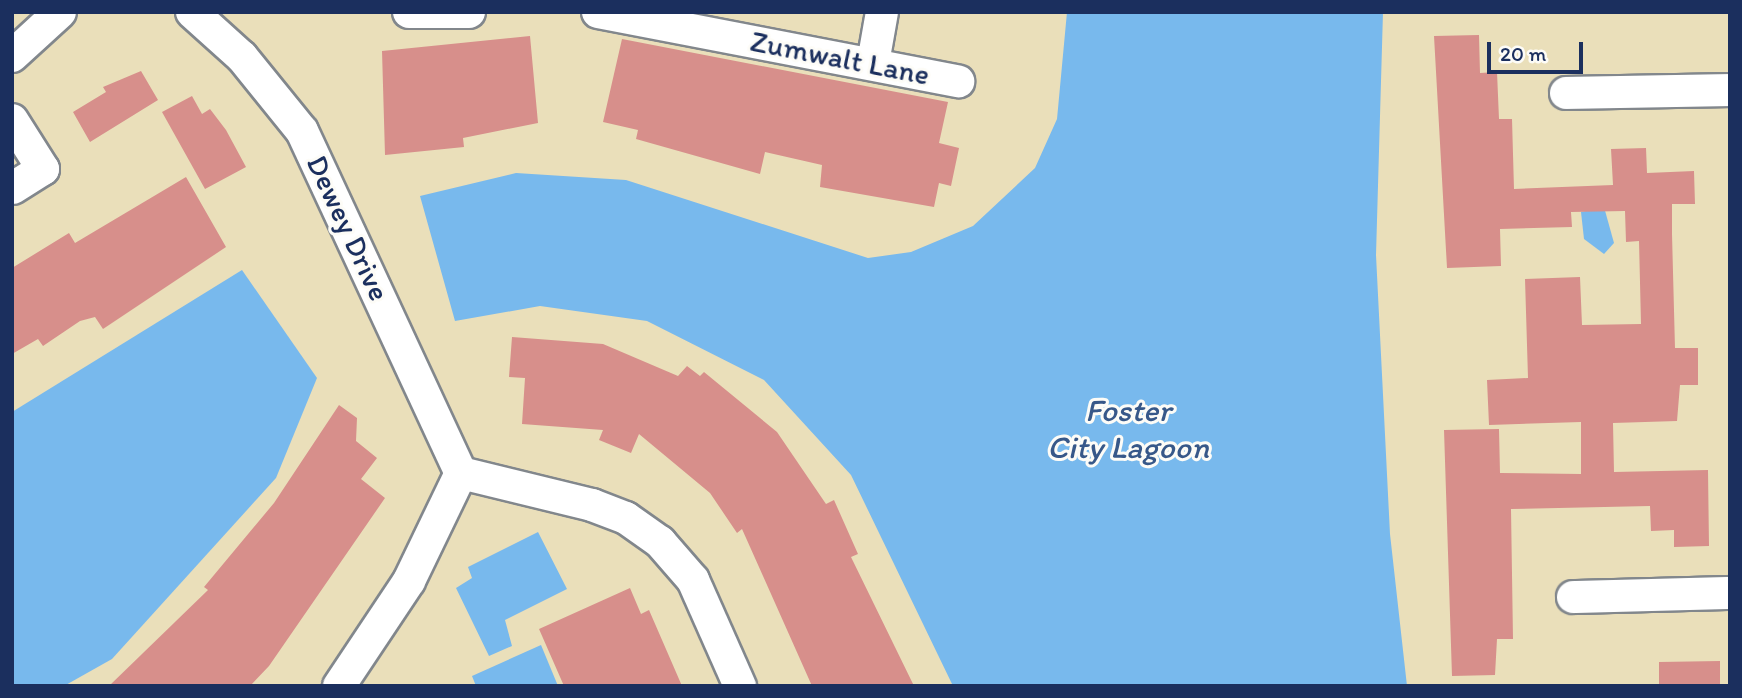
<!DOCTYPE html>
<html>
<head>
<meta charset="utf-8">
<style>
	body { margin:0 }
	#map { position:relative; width:1742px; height:698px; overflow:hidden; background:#eadfba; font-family:Itim,sans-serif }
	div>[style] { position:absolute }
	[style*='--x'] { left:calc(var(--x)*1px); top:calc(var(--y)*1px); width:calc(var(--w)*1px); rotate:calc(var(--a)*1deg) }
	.water>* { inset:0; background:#78b9ed }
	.building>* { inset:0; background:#d78f8b }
	.roads { filter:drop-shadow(2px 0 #82878c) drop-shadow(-2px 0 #82878c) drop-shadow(0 2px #82878c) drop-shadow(0 -2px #82878c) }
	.street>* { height:32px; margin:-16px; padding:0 16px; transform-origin:16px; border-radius:16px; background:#fff }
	span { translate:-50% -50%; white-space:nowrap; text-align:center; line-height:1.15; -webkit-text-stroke:6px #fdfcf7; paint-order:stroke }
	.street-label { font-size:30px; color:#1b2f5e }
	.water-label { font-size:32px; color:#375889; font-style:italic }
	.frame { position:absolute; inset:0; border:14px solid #1b2f5e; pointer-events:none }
	.scale { position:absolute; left:1487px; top:42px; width:96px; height:32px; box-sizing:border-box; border:4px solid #1b2f5e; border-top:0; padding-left:9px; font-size:21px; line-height:24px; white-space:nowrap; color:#1b2f5e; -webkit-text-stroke:5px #fdfcf7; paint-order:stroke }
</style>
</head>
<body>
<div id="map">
	<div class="water">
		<div style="clip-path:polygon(1067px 12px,1383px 12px,1376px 255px,1390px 534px,1407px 686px,953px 686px,851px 475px,764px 380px,647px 321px,540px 306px,455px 321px,420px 196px,516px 173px,626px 180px,868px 258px,911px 252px,973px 226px,1035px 168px,1057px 119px)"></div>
		<div style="clip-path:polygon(1604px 207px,1614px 243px,1604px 254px,1584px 239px,1581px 212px)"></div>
		<div style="clip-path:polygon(242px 270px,317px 378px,276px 478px,112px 659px,64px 686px,12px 686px,12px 412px)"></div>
		<div style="clip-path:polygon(538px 532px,567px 589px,505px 620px,512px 646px,489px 656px,456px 588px,472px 578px,468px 567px)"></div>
		<div style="clip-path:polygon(541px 645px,558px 686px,476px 686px,472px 676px)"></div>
	</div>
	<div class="building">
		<div style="clip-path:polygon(1479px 35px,1480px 73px,1497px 72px,1499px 119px,1512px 119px,1514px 189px,1613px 185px,1611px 149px,1646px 148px,1647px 173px,1694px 171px,1695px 204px,1672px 204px,1672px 234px,1675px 348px,1698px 348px,1698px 385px,1680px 385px,1677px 421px,1613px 423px,1614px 472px,1708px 470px,1709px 546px,1674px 547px,1674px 530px,1651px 531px,1650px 506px,1511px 509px,1513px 639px,1497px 639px,1495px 675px,1452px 676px,1444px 430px,1499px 429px,1500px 473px,1581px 474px,1581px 422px,1489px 425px,1487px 380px,1528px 378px,1525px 279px,1580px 277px,1582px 325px,1641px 324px,1639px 241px,1626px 242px,1625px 211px,1571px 212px,1572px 227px,1500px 229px,1501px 266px,1447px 268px,1434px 36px)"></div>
		<div style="clip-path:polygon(530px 36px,538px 123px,463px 138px,464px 147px,385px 155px,382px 51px)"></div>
		<div style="clip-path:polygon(622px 39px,948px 102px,939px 143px,959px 148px,951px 186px,939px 183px,934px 207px,820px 187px,822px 165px,765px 152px,760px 174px,636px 139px,638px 130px,603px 122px)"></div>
		<div style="clip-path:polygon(141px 71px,158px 100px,90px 142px,73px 112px,106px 92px,103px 87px)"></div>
		<div style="clip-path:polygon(192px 96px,202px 114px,210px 109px,226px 130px,246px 167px,205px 189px,162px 112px)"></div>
		<div style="clip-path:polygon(186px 177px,226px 247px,103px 329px,95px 317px,80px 321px,43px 346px,38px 339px,12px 354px,12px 268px,69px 233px,75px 243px)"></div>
		<div style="clip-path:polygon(512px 337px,603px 344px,678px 376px,687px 366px,700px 376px,704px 372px,777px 432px,826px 504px,834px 500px,858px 554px,851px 557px,914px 686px,812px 686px,742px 529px,737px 533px,710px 493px,639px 434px,631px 453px,599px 440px,603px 430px,522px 424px,525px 378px,509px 377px)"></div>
		<div style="clip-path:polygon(339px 405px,357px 418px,356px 441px,377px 458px,361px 479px,385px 498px,269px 666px,250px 686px,109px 686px,208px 590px,204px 587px,274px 503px)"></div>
		<div style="clip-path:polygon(630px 588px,641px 614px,649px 610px,682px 686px,564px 686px,539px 629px)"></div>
		<div style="clip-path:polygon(1720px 661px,1720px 686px,1659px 686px,1659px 662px)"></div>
	</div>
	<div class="roads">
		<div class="street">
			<div style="--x:192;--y:12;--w:67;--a:42"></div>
			<div style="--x:242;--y:57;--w:95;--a:51"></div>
			<div style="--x:302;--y:131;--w:377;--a:65.1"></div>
			<div style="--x:409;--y:12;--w:60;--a:0"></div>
			<div style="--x:598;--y:12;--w:367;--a:10.9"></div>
			<div style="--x:12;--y:56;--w:65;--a:-42.5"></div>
			<div style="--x:873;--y:63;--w:52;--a:-80"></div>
			<div style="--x:1566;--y:93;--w:164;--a:-1"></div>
			<div style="--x:12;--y:120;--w:58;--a:57.7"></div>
			<div style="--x:43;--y:169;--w:36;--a:148"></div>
			<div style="--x:461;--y:473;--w:135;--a:13.7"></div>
			<div style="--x:592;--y:505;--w:36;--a:21"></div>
			<div style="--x:626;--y:518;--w:42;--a:35.2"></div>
			<div style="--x:660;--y:542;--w:50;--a:49"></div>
			<div style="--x:693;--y:580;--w:116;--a:66.1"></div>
			<div style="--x:1573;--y:597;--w:157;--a:-1.5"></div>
			<div style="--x:339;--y:686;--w:126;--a:-56.3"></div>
			<div style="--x:409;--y:581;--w:120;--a:-64.3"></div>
		</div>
	</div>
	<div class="street-label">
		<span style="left:840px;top:58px;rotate:11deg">Zumwalt Lane</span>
		<span style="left:348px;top:228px;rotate:65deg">Dewey Drive</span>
	</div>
	<div class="water-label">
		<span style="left:1128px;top:429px">Foster<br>City Lagoon</span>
	</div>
	<div class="frame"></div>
	<div class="scale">20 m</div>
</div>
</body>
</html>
